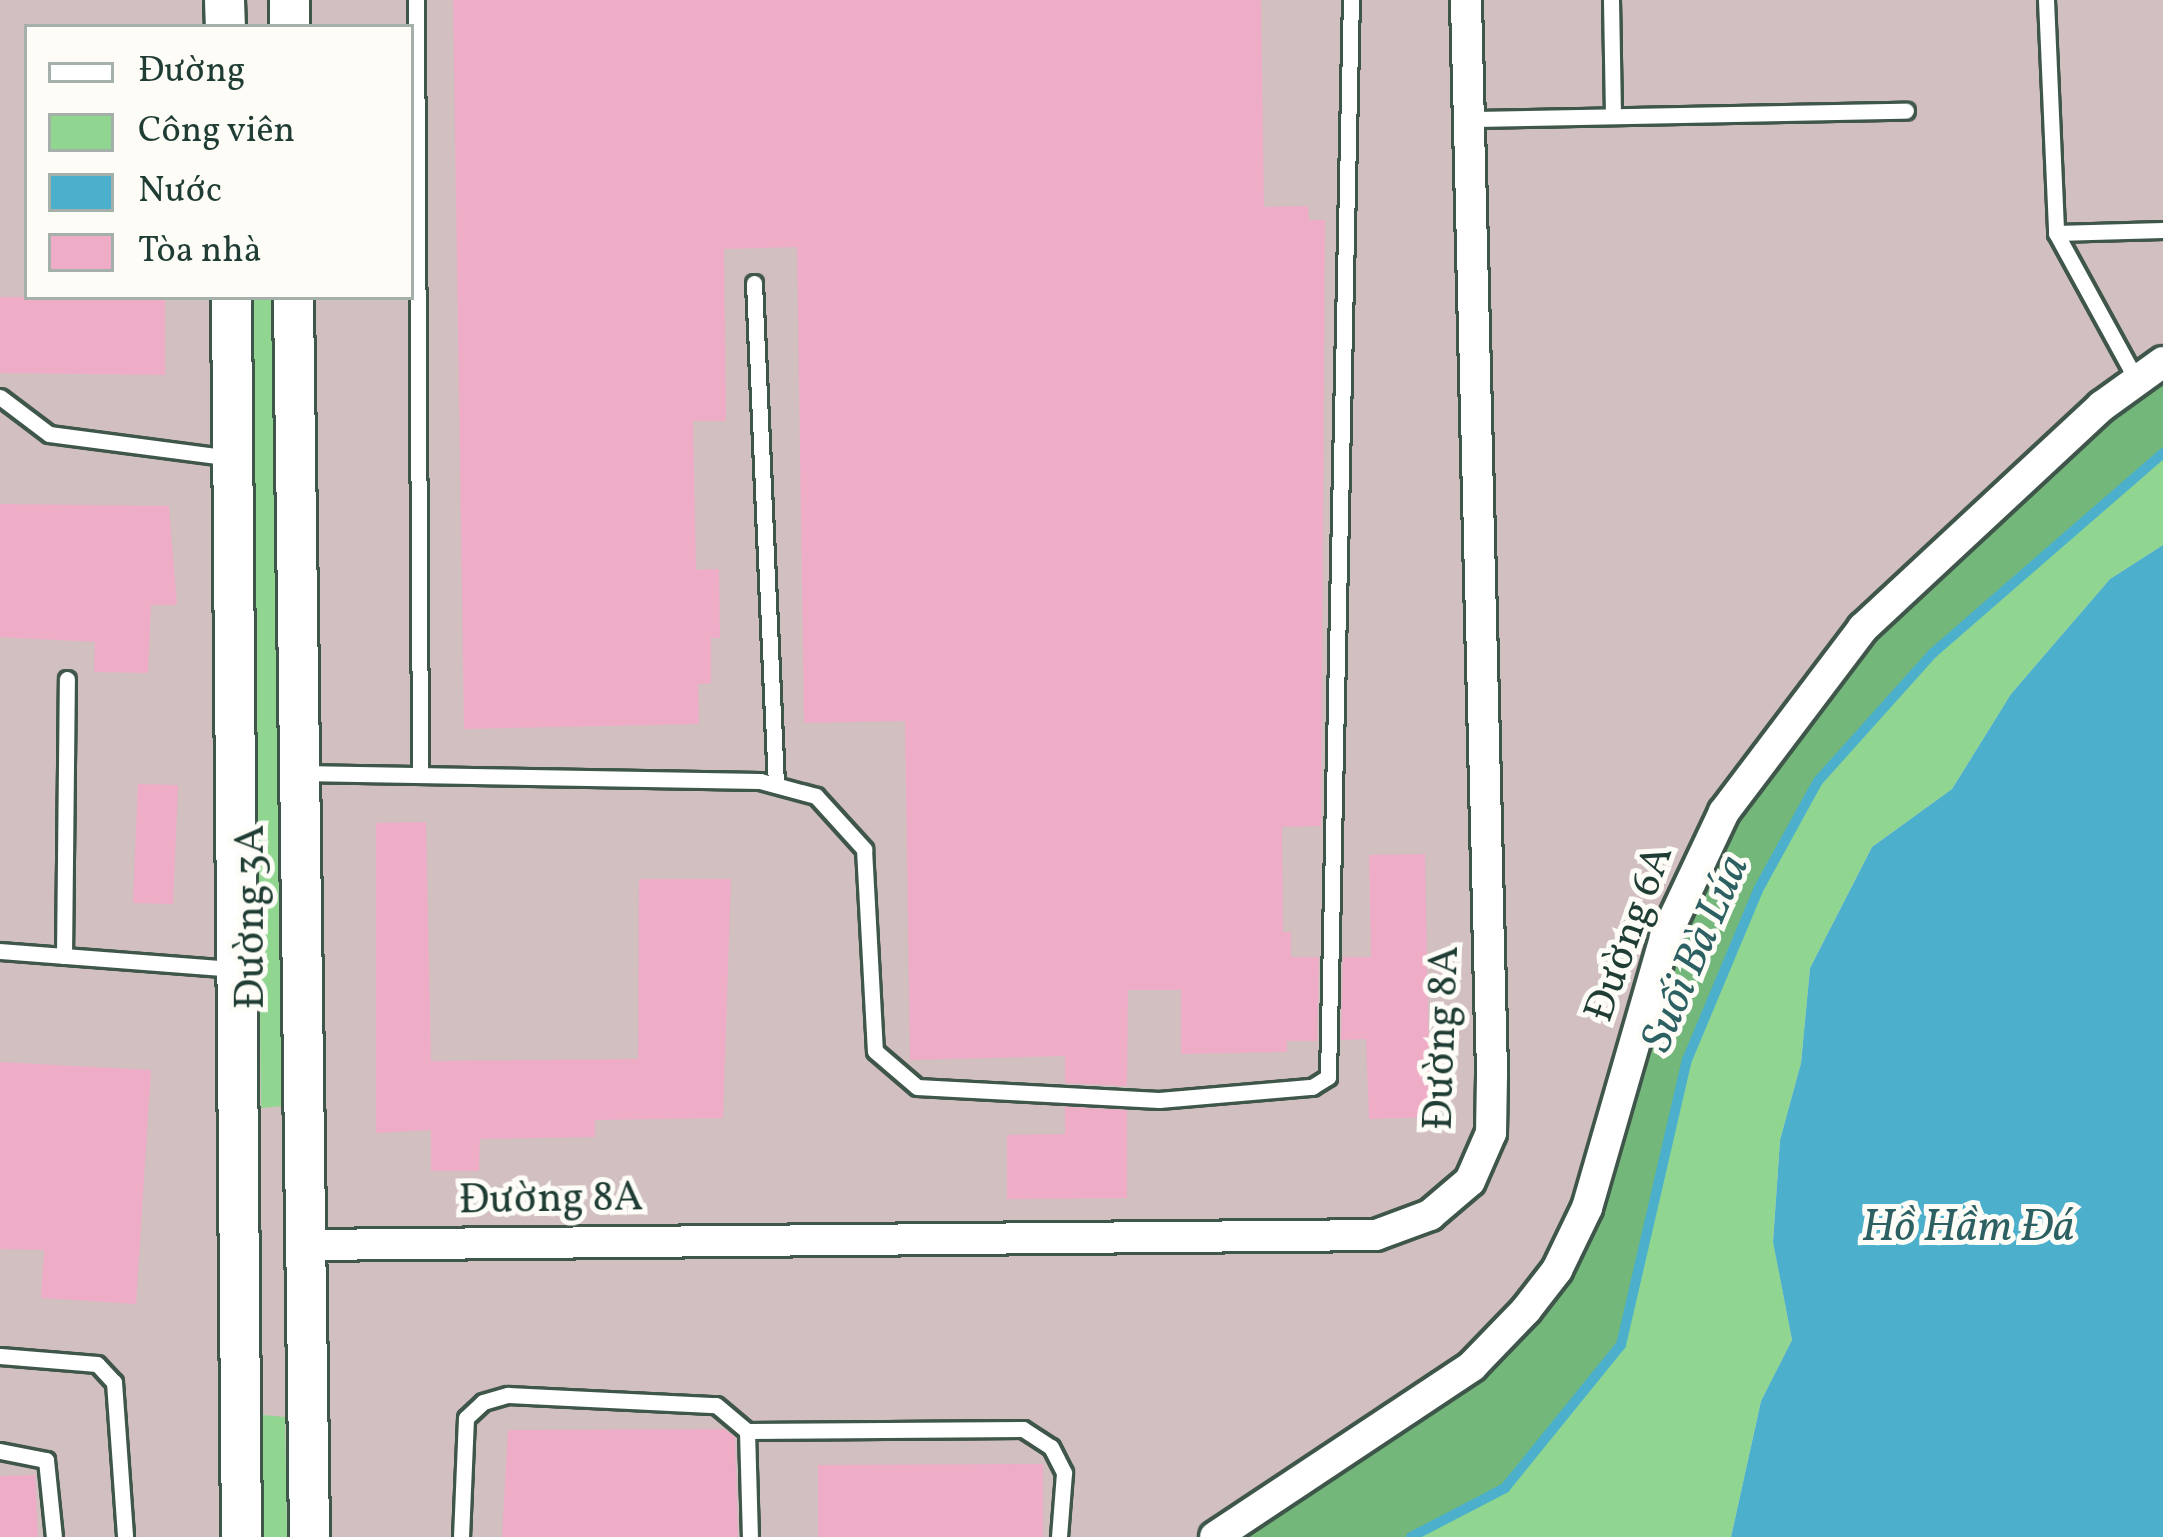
<!DOCTYPE html>
<html>
<head>
<meta charset="utf-8">
<style>
	body { margin:0 }
	#map { position:relative; width:2163px; height:1537px; overflow:hidden; background:#f5e1c7; font-family:Vollkorn,serif }
	div>[style] { position:absolute }
	[style*='--x'] { left:calc(var(--x)*1px); top:calc(var(--y)*1px); width:calc(var(--w)*1px); rotate:calc(var(--a)*1deg) }
	.industrial>* { inset:0; background:#d2bfc0 }
	.green>* { inset:0; background:#90d690 }
	.forest>* { inset:0; background:#74b77a }
	.water>* { inset:0; background:#4cb0cc }
	.stream>* { height:10px; margin:-5px; padding:0 5px; transform-origin:5px; border-radius:5px; background:#4cb0cc }
	.building>* { inset:0; background:#eeacc6 }
	.roads { filter:drop-shadow(3px 0 #3f564a) drop-shadow(-3px 0 #3f564a) drop-shadow(0 3px #3f564a) drop-shadow(0 -3px #3f564a) }
	.service>* { height:15px; margin:-7.5px; padding:0 7.5px; transform-origin:7.5px; border-radius:7.5px; background:#fff }
	.minor>* { height:30px; margin:-15px; padding:0 15px; transform-origin:15px; border-radius:15px; background:#fff }
	.tertiary>* { height:39px; margin:-19.5px; padding:0 19.5px; transform-origin:19.5px; border-radius:19.5px; background:#fff }
	span { translate:-50% -50%; white-space:nowrap; text-align:center; line-height:1.15; -webkit-text-stroke:10px #fdfcf7; paint-order:stroke }
	.street-label { font-size:42px; color:#1f3d34 }
	.water-label { font-size:45px; color:#2c6062; font-style:italic }
	.legend { position:absolute; left:24px; top:24px; width:390px; height:276px; box-sizing:border-box; background:#fdfcf7; border:3px solid #a4b0a9; margin:0; padding:15px 21px; list-style:none; font-size:36px; color:#1f3d34 }
	.legend li { display:flex; align-items:center; gap:24px; height:60px }
	.legend b { width:60px; border:3px solid #a4b0a9 }
</style>
</head>
<body>
<div id="map">
	<div class="industrial">
		<div style="clip-path:polygon(evenodd,0 0,2163px 0,2163px 453px,1933px 653px,1818px 781px,1417px 1537px,0 1537px,0 0,27px 27px,411px 27px,411px 297px,27px 297px,27px 27px)"></div>
	</div>
	<div class="green">
		<div style="clip-path:polygon(253px 297px,274px 297px,281px 771px,282px 1106px,261px 1108px)"></div>
		<div style="clip-path:polygon(2163px 453px,2163px 545px,2110px 579px,2011px 694px,1952px 789px,1872px 847px,1810px 968px,1801px 1063px,1780px 1140px,1773px 1241px,1792px 1340px,1761px 1401px,1731px 1537px,1411px 1537px,1505px 1488px,1621px 1345px,1687px 1060px,1758px 890px,1818px 781px,1933px 653px)"></div>
		<div style="clip-path:polygon(263px 1415px,285px 1417px,287px 1537px,263px 1537px)"></div>
	</div>
	<div class="forest">
		<div style="clip-path:polygon(2163px 378px,2163px 453px,1933px 653px,1818px 781px,1758px 890px,1687px 1060px,1621px 1345px,1505px 1488px,1411px 1537px,1235px 1537px,1537px 1317px,1678px 939px,1736px 819px,1872px 637px,2110px 417px)"></div>
	</div>
	<div class="water">
		<div style="clip-path:polygon(2163px 545px,2163px 1537px,1731px 1537px,1761px 1401px,1792px 1340px,1773px 1242px,1780px 1140px,1801px 1063px,1810px 968px,1872px 847px,1952px 789px,2011px 694px,2110px 579px)"></div>
	</div>
	<div class="stream">
		<div style="--x:1411;--y:1537;--w:106;--a:-27.5"></div>
		<div style="--x:1505;--y:1488;--w:184;--a:-51"></div>
		<div style="--x:1621;--y:1345;--w:293;--a:-77"></div>
		<div style="--x:1687;--y:1060;--w:184;--a:-67.3"></div>
		<div style="--x:1758;--y:890;--w:124;--a:-61.2"></div>
		<div style="--x:1818;--y:781;--w:172;--a:-48.1"></div>
		<div style="--x:1933;--y:653;--w:305;--a:-41"></div>
	</div>
	<div class="building">
		<div style="clip-path:polygon(453px 0,1261px 0,1264px 207px,1308px 206px,1309px 220px,1325px 220px,1321px 826px,1282px 827px,1283px 932px,1291px 932px,1291px 957px,1319px 957px,1317px 1041px,1287px 1041px,1287px 1052px,1181px 1054px,1181px 990px,1128px 990px,1127px 1086px,1065px 1083px,1065px 1056px,910px 1060px,905px 721px,804px 723px,797px 247px,724px 249px,726px 421px,693px 421px,696px 570px,719px 569px,720px 638px,711px 638px,711px 683px,698px 684px,699px 724px,464px 729px)"></div>
		<div style="clip-path:polygon(0 297px,165px 297px,165px 375px,0 373px)"></div>
		<div style="clip-path:polygon(0 504px,169px 506px,177px 605px,151px 605px,148px 673px,94px 672px,95px 642px,0 637px)"></div>
		<div style="clip-path:polygon(138px 784px,178px 785px,173px 904px,133px 903px)"></div>
		<div style="clip-path:polygon(426px 822px,431px 1061px,638px 1059px,639px 879px,731px 879px,723px 1118px,595px 1120px,595px 1137px,480px 1139px,479px 1171px,431px 1171px,431px 1130px,376px 1133px,376px 823px)"></div>
		<div style="clip-path:polygon(1425px 854px,1430px 1117px,1369px 1119px,1366px 1039px,1341px 1040px,1343px 957px,1371px 957px,1369px 855px)"></div>
		<div style="clip-path:polygon(0 1062px,151px 1070px,136px 1304px,41px 1298px,44px 1250px,0 1249px)"></div>
		<div style="clip-path:polygon(1065px 1107px,1127px 1110px,1127px 1198px,1007px 1199px,1007px 1135px,1065px 1134px)"></div>
		<div style="clip-path:polygon(724px 1429px,735px 1437px,738px 1537px,502px 1537px,508px 1430px)"></div>
		<div style="clip-path:polygon(1043px 1464px,1043px 1537px,818px 1537px,818px 1465px)"></div>
		<div style="clip-path:polygon(35px 1475px,38px 1537px,0 1537px,0 1476px)"></div>
	</div>
	<div class="roads">
		<div class="service">
			<div style="--x:416;--y:0;--w:775;--a:89.7"></div>
			<div style="--x:1611;--y:0;--w:116;--a:89"></div>
			<div style="--x:2046;--y:0;--w:233;--a:87.5"></div>
			<div style="--x:2056;--y:233;--w:107;--a:-1.6"></div>
			<div style="--x:1470;--y:119;--w:436;--a:-1.1"></div>
			<div style="--x:2056;--y:233;--w:169;--a:61.3"></div>
			<div style="--x:754;--y:283;--w:502;--a:87.49"></div>
			<div style="--x:0;--y:397;--w:61;--a:37.1"></div>
			<div style="--x:49;--y:434;--w:185;--a:7.5"></div>
			<div style="--x:300;--y:773;--w:460;--a:1"></div>
			<div style="--x:760;--y:781;--w:58;--a:15"></div>
			<div style="--x:816;--y:796;--w:72;--a:47.8"></div>
			<div style="--x:864;--y:849;--w:202;--a:86.9"></div>
			<div style="--x:875;--y:1051;--w:55;--a:40.6"></div>
			<div style="--x:917;--y:1087;--w:242;--a:3.1"></div>
			<div style="--x:1159;--y:1100;--w:154;--a:-4.9"></div>
			<div style="--x:1312;--y:1087;--w:19;--a:-32"></div>
			<div style="--x:1328;--y:1077;--w:1077;--a:-88.78"></div>
			<div style="--x:0;--y:951;--w:235;--a:4.4"></div>
			<div style="--x:64;--y:956;--w:277;--a:-89.4"></div>
			<div style="--x:0;--y:1356;--w:97;--a:4.7"></div>
			<div style="--x:97;--y:1364;--w:25;--a:47"></div>
			<div style="--x:114;--y:1382;--w:155;--a:85.9"></div>
			<div style="--x:747;--y:1431;--w:276;--a:-0.4"></div>
			<div style="--x:1023;--y:1429;--w:33;--a:33"></div>
			<div style="--x:1051;--y:1447;--w:29;--a:63"></div>
			<div style="--x:1064;--y:1473;--w:64;--a:94.5"></div>
			<div style="--x:0;--y:1451;--w:47;--a:11.1"></div>
			<div style="--x:46;--y:1460;--w:77;--a:84.1"></div>
			<div style="--x:461;--y:1537;--w:119;--a:-87.6"></div>
			<div style="--x:466;--y:1418;--w:23;--a:-43"></div>
			<div style="--x:483;--y:1402;--w:26;--a:-16"></div>
			<div style="--x:508;--y:1395;--w:208;--a:2.8"></div>
			<div style="--x:716;--y:1405;--w:40;--a:40"></div>
			<div style="--x:747;--y:1431;--w:106;--a:88.4"></div>
		</div>
		<div class="minor">
			<div style="--x:304;--y:1245;--w:1072;--a:-0.53"></div>
			<div style="--x:1376;--y:1235;--w:58;--a:-20.3"></div>
			<div style="--x:1430;--y:1215;--w:52;--a:-40.4"></div>
			<div style="--x:1470;--y:1181;--w:52;--a:-66.4"></div>
			<div style="--x:1491;--y:1133;--w:60;--a:-89"></div>
			<div style="--x:1492;--y:1073;--w:1073;--a:-91.39"></div>
			<div style="--x:1215;--y:1537;--w:309;--a:-33.6"></div>
			<div style="--x:1472;--y:1366;--w:78;--a:-46"></div>
			<div style="--x:1526;--y:1310;--w:51;--a:-52.2"></div>
			<div style="--x:1557;--y:1270;--w:69;--a:-64.2"></div>
			<div style="--x:1587;--y:1208;--w:282;--a:-73.9"></div>
			<div style="--x:1665;--y:937;--w:138;--a:-64.7"></div>
			<div style="--x:1724;--y:812;--w:231;--a:-52.9"></div>
			<div style="--x:1863;--y:628;--w:326;--a:-42.9"></div>
			<div style="--x:2102;--y:406;--w:75;--a:-35.8"></div>
		</div>
		<div class="tertiary">
			<div style="--x:224;--y:0;--w:27;--a:88"></div>
			<div style="--x:289;--y:0;--w:27;--a:90"></div>
			<div style="--x:231;--y:297;--w:1240;--a:89.54"></div>
			<div style="--x:293;--y:297;--w:1240;--a:89.26"></div>
		</div>
	</div>
	<div class="street-label">
		<span style="left:253px;top:917px;rotate:-90deg">Đường 3A</span>
		<span style="left:1631px;top:934px;rotate:-70deg">Đường 6A</span>
		<span style="left:1444px;top:1038px;rotate:-88deg">Đường 8A</span>
		<span style="left:551px;top:1201px;rotate:-1deg">Đường 8A</span>
	</div>
	<div class="water-label">
		<span style="left:1697px;top:954px;rotate:-67deg">Suối Bà Lúa</span>
		<span style="left:1968px;top:1229px">Hồ Hầm Đá</span>
	</div>
	<ul class="legend">
	<li><b style="height:15px;background:#fff"></b>Đường</li>
	<li><b style="height:33px;background:#90d690"></b>Công viên</li>
	<li><b style="height:33px;background:#4cb0cc"></b>Nước</li>
	<li><b style="height:33px;background:#eeacc6"></b>Tòa nhà</li>
	</ul>
</div>
</body>
</html>
